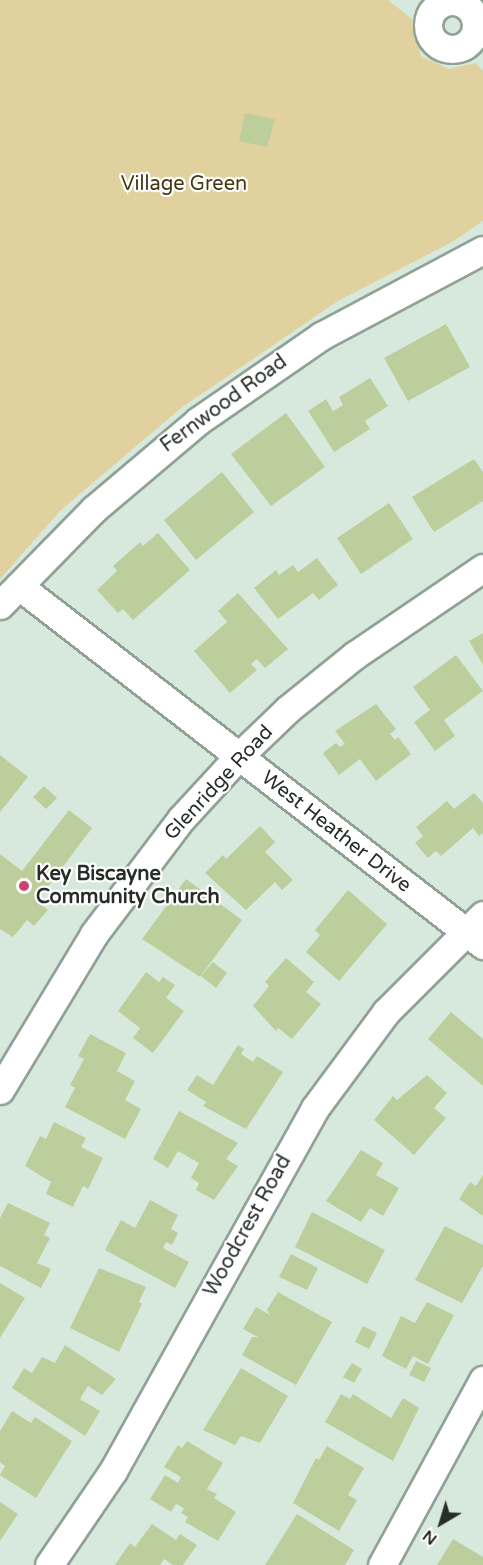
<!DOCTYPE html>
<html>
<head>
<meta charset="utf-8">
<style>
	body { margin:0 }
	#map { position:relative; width:483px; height:1565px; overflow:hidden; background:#d7e9dc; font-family:"Varela Round",sans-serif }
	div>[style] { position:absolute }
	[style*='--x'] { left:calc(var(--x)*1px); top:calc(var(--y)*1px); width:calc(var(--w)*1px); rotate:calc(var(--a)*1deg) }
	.green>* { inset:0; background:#e0d19f }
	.building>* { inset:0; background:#bdce9d }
	.roads { filter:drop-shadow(2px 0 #91a195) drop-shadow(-2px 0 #91a195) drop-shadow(0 2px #91a195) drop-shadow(0 -2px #91a195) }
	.minor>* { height:27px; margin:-13.5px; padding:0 13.5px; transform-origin:13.5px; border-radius:13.5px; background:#fff }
	.minor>.ring { margin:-13.5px; padding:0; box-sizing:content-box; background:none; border:27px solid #fff; border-radius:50% }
	.dots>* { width:16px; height:16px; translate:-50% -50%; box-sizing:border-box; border:3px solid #fff; border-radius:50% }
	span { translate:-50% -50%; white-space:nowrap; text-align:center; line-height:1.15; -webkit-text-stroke:4.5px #fff; paint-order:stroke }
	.park-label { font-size:20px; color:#443810 }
	.street-label { font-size:20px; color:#272e29 }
	.poi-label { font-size:20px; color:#272e29; font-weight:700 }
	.left { translate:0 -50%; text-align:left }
	.north { position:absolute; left:411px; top:1493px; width:60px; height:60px; -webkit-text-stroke:4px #fff; paint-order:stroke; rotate:218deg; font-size:16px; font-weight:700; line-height:24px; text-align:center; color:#272e29 }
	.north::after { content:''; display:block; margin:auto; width:21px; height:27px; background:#272e29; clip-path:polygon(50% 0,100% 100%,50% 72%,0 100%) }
</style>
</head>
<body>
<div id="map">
	<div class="green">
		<div style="clip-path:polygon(0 0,388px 0,412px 19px,421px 56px,449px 69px,476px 63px,483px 71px,483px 221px,452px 242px,338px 301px,181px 408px,61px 510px,0 579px)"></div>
	</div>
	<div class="building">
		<div style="clip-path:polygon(245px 113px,275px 119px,267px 147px,239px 141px)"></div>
		<div style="clip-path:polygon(446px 324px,470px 367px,408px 401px,384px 358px)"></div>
		<div style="clip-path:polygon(370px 378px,388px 406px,365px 421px,370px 429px,334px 452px,308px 411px,326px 399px,333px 411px,343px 405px,339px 397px)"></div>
		<div style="clip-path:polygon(286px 413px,325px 467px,271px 506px,231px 454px)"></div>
		<div style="clip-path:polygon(474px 459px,483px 472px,483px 501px,434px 532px,412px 497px)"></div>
		<div style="clip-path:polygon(222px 472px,254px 512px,196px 560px,164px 520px)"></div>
		<div style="clip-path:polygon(389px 503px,413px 539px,361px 574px,337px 538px)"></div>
		<div style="clip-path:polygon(158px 533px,190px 570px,133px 620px,123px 609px,118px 613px,97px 590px,117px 571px,113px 566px,140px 542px,143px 546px)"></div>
		<div style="clip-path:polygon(317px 558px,338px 585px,319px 600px,313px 593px,278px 619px,254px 588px,276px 570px,279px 575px,293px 565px,298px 572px)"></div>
		<div style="clip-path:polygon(238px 593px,288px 649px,265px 668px,257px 659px,251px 664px,257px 670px,230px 693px,194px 651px,227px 622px,218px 611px)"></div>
		<div style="clip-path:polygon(483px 633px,483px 665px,469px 641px)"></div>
		<div style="clip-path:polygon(456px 655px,483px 691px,444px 720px,455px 736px,435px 751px,414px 722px,430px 710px,413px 687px)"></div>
		<div style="clip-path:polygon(376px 704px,396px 729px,390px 734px,395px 740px,398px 737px,411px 754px,376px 781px,360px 759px,339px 775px,323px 753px,336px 743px,340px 747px,345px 744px,335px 731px)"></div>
		<div style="clip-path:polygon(0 755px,28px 777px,0 812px)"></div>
		<div style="clip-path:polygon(44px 786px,57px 798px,46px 809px,33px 797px)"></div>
		<div style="clip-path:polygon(474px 793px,483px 803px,483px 833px,479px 836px,473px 828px,441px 856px,436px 851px,428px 858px,415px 843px,423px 836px,416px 827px,447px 801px,454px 809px)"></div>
		<div style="clip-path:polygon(69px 810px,92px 828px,37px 901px,48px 910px,34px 926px,27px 920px,13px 937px,0 929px,0 854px,22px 871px)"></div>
		<div style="clip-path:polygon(260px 826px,275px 842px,265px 852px,293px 880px,282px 890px,275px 882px,246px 910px,205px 873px,223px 855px,226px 859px)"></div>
		<div style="clip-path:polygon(186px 879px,242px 920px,200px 977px,142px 939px)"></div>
		<div style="clip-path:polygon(348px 890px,387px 924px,339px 981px,306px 952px,320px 935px,315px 930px)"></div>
		<div style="clip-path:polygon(286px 958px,314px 982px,306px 992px,321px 1004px,292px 1039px,278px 1028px,276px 1031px,253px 1006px,269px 986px,265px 982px)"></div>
		<div style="clip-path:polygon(213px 962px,227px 973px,216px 988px,201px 976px)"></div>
		<div style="clip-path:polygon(146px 972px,159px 982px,163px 977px,175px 985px,166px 998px,184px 1011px,153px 1053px,133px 1038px,140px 1028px,118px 1011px)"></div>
		<div style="clip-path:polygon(451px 1012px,483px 1039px,483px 1086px,428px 1039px)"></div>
		<div style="clip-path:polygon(90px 1034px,126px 1053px,117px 1071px,135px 1081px,125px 1100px,141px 1109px,125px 1139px,65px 1107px,75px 1088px,70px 1085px,84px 1059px,78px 1056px)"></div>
		<div style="clip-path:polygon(238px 1045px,244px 1049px,241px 1054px,253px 1062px,257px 1056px,283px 1072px,246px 1129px,203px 1106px,206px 1102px,187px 1090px,197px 1075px,213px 1085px)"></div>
		<div style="clip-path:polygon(427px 1075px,447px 1093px,434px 1108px,446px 1118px,414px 1155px,374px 1120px,393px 1096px,397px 1100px)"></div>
		<div style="clip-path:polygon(179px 1111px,238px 1143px,226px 1159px,238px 1166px,214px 1200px,196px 1190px,199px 1183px,191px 1178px,199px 1163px,178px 1151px,168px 1168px,153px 1159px)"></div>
		<div style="clip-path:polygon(54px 1122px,86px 1138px,81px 1147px,103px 1158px,88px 1189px,83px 1186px,73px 1207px,46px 1194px,51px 1182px,25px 1166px,40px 1136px,46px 1139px)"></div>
		<div style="clip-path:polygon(361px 1150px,383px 1163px,376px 1175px,399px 1188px,383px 1216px,370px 1208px,361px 1222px,326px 1201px)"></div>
		<div style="clip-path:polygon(483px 1175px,483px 1216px,459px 1199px,470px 1182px,476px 1186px)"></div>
		<div style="clip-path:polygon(150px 1200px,178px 1215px,171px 1229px,178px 1233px,172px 1245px,166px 1242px,163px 1248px,189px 1262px,175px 1288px,105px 1250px,121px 1220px,135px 1228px)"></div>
		<div style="clip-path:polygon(8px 1203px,50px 1223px,44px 1235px,50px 1238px,37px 1263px,51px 1269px,41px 1288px,0 1266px,0 1218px)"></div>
		<div style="clip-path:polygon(312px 1212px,385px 1250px,367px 1284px,295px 1247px)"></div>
		<div style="clip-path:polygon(445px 1226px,483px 1245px,483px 1266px,462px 1303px,415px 1280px)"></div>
		<div style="clip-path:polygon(291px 1254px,318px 1268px,307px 1290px,279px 1277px)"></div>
		<div style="clip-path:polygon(99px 1268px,146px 1287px,139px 1302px,142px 1304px,119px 1352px,70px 1328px)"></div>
		<div style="clip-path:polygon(0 1283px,25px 1298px,0 1338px)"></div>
		<div style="clip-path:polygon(278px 1292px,332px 1322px,296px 1385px,242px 1355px,252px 1337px,258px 1337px,243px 1329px,256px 1307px,270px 1315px,267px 1310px)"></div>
		<div style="clip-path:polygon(427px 1302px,454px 1315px,428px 1364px,413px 1356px,406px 1369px,382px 1356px,401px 1316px,415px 1323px)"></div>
		<div style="clip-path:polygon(363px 1326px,377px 1333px,369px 1349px,355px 1342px)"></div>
		<div style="clip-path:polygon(65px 1345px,116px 1379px,102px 1395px,88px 1386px,80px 1399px,100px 1411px,85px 1436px,12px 1388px,24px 1368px,32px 1373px,42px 1357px,55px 1363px)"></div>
		<div style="clip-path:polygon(416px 1361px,431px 1368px,424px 1382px,409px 1375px)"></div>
		<div style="clip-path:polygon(352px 1363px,362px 1369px,354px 1383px,343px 1377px)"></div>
		<div style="clip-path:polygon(241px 1368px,288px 1396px,260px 1443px,241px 1436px,235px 1445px,203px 1430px)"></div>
		<div style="clip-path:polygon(341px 1394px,350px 1399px,353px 1394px,391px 1418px,403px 1398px,419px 1408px,393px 1461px,325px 1422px)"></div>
		<div style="clip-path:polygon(12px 1411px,31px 1423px,35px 1417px,72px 1441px,36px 1498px,0 1475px,5px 1466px,0 1462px,0 1431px)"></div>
		<div style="clip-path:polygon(187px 1441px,223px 1463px,207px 1489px,217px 1494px,214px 1498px,236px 1512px,218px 1541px,185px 1522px,188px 1517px,181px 1513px,184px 1508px,176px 1504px,171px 1512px,150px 1499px,165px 1475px,178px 1483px,181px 1477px,164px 1467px,178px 1445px,182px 1448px)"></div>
		<div style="clip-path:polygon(327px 1446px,364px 1468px,348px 1495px,357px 1500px,339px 1531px,293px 1503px,316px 1458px,319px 1460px)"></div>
		<div style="clip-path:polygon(0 1502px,18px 1514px,0 1541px)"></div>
		<div style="clip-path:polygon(297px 1514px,354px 1550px,345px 1565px,265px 1565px)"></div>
		<div style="clip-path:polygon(152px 1524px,176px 1540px,180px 1534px,197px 1545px,183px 1565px,173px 1565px,164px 1559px,160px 1565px,115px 1565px,130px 1543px,135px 1547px)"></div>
		<div style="clip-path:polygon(453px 1539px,483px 1557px,483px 1565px,437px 1565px)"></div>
	</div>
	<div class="roads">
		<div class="minor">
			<div class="ring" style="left:428px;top:1px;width:21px;height:21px"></div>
			<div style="--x:19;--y:586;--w:587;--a:37.73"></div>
			<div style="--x:0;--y:605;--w:134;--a:-45.6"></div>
			<div style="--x:94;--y:509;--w:136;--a:-40.2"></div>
			<div style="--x:198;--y:421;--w:150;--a:-34.6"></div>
			<div style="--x:321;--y:336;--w:183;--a:-28"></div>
			<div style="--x:0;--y:1090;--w:182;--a:-58.9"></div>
			<div style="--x:94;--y:934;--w:144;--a:-52.9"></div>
			<div style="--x:181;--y:819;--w:84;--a:-47.4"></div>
			<div style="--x:238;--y:757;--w:69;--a:-43.8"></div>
			<div style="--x:288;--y:709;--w:86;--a:-38.9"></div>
			<div style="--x:355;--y:655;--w:155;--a:-34.2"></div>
			<div style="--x:49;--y:1565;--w:114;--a:-55.8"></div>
			<div style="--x:113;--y:1471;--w:415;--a:-60.9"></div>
			<div style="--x:315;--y:1108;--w:119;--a:-53.5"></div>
			<div style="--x:386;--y:1012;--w:137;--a:-45"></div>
			<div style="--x:382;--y:1565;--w:211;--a:-61.4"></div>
		</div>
	</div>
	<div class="dots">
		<div style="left:24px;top:886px;background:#cd4070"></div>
	</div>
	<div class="park-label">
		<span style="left:184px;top:184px">Village Green</span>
	</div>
	<div class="street-label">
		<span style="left:224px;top:404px;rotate:-36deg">Fernwood Road</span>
		<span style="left:219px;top:783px;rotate:-47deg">Glenridge Road</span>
		<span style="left:336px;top:832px;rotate:38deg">West Heather Drive</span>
		<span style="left:248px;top:1226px;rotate:-61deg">Woodcrest Road</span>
	</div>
	<div class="poi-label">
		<span class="left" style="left:36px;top:886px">Key Biscayne<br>Community Church</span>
	</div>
	<div class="north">N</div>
</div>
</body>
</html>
